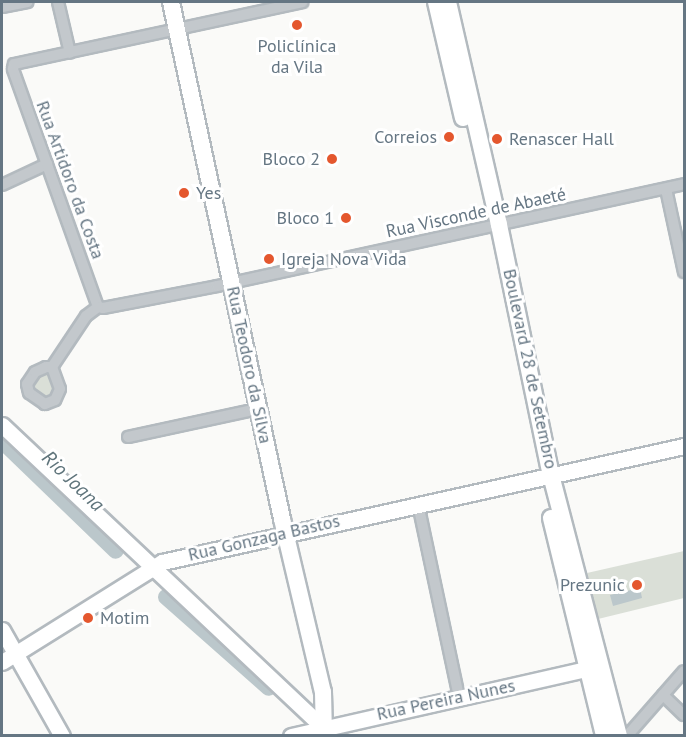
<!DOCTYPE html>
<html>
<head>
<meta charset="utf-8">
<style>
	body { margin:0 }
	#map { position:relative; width:686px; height:737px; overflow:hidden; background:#fafaf8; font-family:"PT Sans",sans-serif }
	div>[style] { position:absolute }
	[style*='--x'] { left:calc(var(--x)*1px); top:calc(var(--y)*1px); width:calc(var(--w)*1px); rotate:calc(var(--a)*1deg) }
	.green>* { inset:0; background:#dadfd7 }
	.water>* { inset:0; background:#bbc7cb }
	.river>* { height:16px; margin:-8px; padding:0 8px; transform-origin:8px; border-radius:8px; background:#bbc7cb }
	.roads { filter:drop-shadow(2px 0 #b3babf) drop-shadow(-2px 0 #b3babf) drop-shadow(0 2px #b3babf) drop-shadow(0 -2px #b3babf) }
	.street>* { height:10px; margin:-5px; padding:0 5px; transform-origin:5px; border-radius:5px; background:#c3c8cc }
	.secondary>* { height:15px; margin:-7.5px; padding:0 7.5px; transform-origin:7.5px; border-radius:7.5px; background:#fff }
	.primary>* { height:16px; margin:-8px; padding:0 8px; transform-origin:8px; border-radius:8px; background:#fff }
	.dots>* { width:16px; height:16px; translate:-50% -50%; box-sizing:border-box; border:3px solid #fff; border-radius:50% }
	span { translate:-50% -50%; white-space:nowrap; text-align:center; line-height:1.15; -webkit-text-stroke:6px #fff; paint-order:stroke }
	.poi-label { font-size:18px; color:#657683 }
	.right { translate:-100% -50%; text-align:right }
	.left { translate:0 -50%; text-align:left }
	.street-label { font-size:18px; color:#657683 }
	.water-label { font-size:20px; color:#60757c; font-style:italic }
	.frame { position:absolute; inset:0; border:3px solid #657683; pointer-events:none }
</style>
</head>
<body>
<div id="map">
	<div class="green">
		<div style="clip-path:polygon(51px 370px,57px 395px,45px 401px,30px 391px,34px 375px)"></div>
		<div style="clip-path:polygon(684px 551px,684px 598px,598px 619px,587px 573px)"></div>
	</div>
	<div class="water">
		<div style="clip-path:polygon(640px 588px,642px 598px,613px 606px,610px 595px)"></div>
	</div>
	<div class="river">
		<div style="--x:2;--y:441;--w:158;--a:44"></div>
		<div style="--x:166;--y:597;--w:137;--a:41.5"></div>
	</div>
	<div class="roads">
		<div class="street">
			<div style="--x:58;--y:2;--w:52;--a:76.8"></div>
			<div style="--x:2;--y:7;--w:26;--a:-11"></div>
			<div style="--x:2;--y:185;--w:50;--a:-25"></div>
			<div style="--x:666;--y:189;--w:85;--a:77.8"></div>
			<div style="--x:98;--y:307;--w:5;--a:11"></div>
			<div style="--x:103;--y:308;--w:116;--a:-10.9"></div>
			<div style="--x:217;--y:286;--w:478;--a:-12.3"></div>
			<div style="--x:98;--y:307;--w:253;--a:-109.7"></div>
			<div style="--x:13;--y:69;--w:5;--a:-79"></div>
			<div style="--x:14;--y:64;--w:295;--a:-12.1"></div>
			<div style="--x:46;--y:367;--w:6;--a:0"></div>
			<div style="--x:52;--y:367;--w:23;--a:70"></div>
			<div style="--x:60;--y:389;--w:12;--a:114"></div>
			<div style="--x:55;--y:400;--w:11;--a:158"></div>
			<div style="--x:45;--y:404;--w:19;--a:-145"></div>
			<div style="--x:29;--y:393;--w:9;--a:-103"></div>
			<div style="--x:27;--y:384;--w:14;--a:-56"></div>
			<div style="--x:35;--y:372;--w:12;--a:-24"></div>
			<div style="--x:52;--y:367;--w:61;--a:-56.3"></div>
			<div style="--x:86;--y:316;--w:15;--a:-37"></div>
			<div style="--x:128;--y:437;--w:123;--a:-12.2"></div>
			<div style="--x:418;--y:504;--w:197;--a:78"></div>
			<div style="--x:663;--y:695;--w:29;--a:44"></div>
			<div style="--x:627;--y:736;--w:86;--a:-48.8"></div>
		</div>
		<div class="secondary">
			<div style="--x:2;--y:425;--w:442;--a:43.3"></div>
			<div style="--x:2;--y:630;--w:122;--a:60.5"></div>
			<div style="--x:2;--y:662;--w:189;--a:-32"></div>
			<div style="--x:162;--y:562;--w:535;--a:-12.53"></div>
			<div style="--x:291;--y:736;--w:316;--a:-12.8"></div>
		</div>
		<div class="primary">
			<div style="--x:171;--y:2;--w:529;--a:77.88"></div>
			<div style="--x:282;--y:519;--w:178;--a:76.7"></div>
			<div style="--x:323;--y:692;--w:44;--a:88.7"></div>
			<div style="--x:436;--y:2;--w:119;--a:76.9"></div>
			<div style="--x:448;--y:2;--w:229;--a:77.1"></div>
			<div style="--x:499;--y:225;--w:255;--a:78.3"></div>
			<div style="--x:551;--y:475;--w:270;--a:75.4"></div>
			<div style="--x:551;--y:518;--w:224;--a:76.3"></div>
		</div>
	</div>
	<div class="dots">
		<div style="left:297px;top:25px;background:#e4572e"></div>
		<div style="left:449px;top:137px;background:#e4572e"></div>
		<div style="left:497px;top:139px;background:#e4572e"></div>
		<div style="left:332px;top:159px;background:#e4572e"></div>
		<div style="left:184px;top:193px;background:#e4572e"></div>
		<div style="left:346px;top:218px;background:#e4572e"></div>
		<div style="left:269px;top:259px;background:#e4572e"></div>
		<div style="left:637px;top:585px;background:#e4572e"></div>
		<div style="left:88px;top:618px;background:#e4572e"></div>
	</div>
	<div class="poi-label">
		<span style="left:297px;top:57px">Policlínica<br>da Vila</span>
		<span class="right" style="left:437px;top:137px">Correios</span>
		<span class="left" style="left:509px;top:139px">Renascer Hall</span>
		<span class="right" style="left:320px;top:159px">Bloco 2</span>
		<span class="left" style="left:196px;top:193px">Yes</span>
		<span class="right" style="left:334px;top:218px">Bloco 1</span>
		<span class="left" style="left:281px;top:259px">Igreja Nova Vida</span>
		<span class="right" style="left:625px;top:585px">Prezunic</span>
		<span class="left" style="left:100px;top:618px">Motim</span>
	</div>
	<div class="street-label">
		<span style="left:70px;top:180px;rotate:70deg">Rua Artidoro da Costa</span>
		<span style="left:476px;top:213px;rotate:-12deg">Rua Visconde de Abaeté</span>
		<span style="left:249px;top:365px;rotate:78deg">Rua Teodoro da Silva</span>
		<span style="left:530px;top:369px;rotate:78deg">Boulevard 28 de Setembro</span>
		<span style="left:264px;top:538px;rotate:-13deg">Rua Gonzaga Bastos</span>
		<span style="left:446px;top:700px;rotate:-12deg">Rua Pereira Nunes</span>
	</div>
	<div class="water-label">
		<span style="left:73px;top:481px;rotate:44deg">Rio Joana</span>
	</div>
	<div class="frame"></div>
</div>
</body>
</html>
